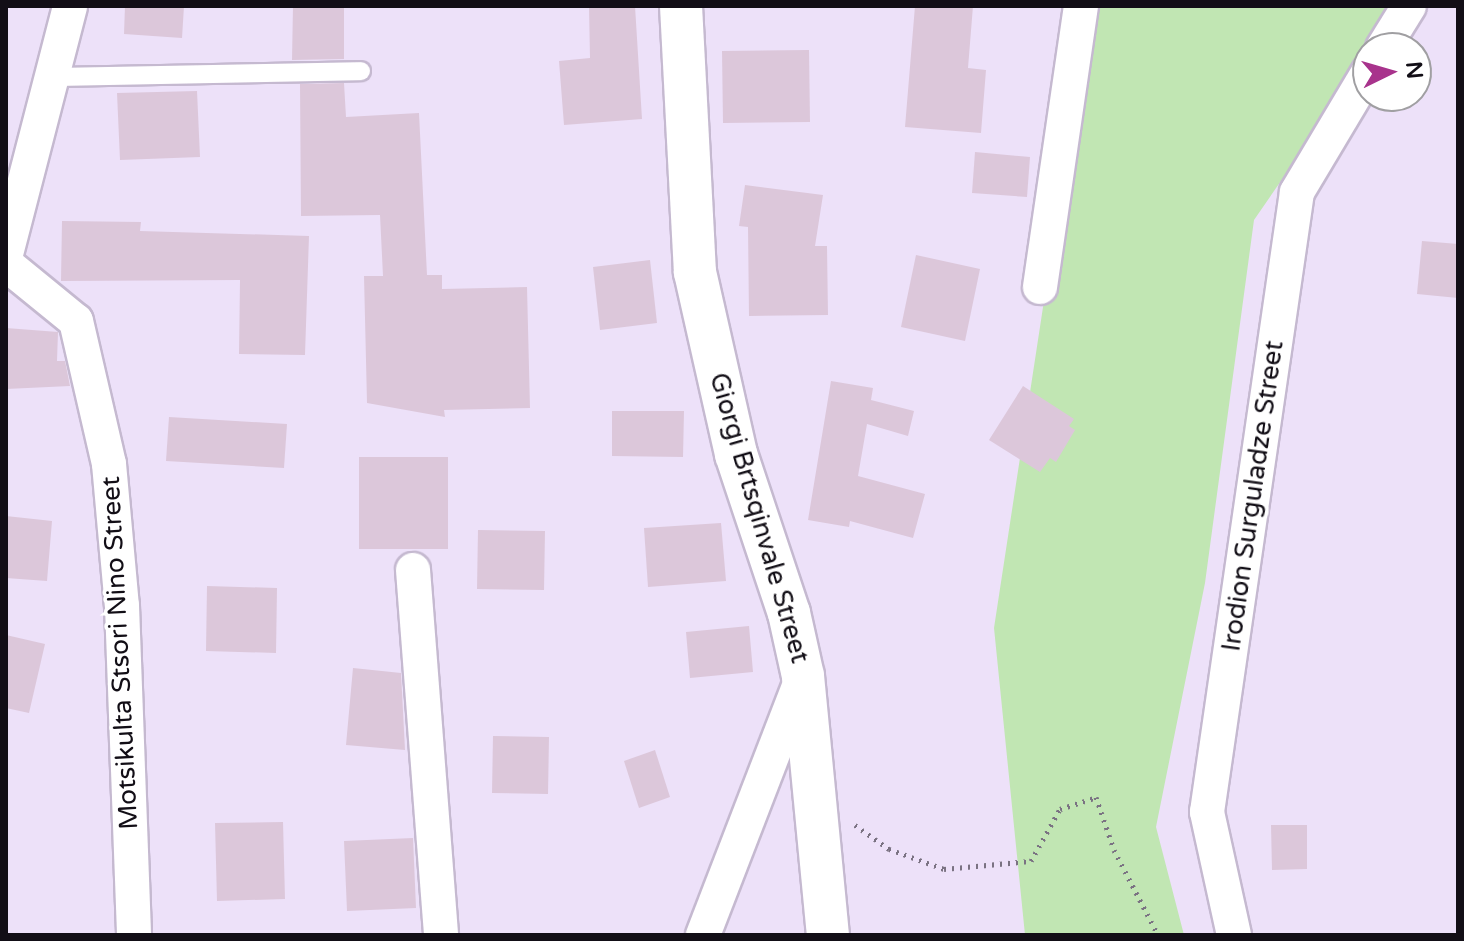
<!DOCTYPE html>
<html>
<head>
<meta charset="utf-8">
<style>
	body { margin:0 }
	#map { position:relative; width:1464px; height:941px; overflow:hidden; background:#ede1f9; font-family:"Varela Round",sans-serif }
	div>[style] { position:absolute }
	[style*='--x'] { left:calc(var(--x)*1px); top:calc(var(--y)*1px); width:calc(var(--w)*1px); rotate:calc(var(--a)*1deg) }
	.green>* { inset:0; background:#c1e6b3 }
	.building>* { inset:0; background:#dcc7da }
	.path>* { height:5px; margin-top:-2.5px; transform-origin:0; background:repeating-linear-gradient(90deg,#7a7282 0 2px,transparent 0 8px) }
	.roads { filter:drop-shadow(2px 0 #c5b9d0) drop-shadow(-2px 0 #c5b9d0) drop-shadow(0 2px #c5b9d0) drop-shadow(0 -2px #c5b9d0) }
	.service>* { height:18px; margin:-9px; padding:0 9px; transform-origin:9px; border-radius:9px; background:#fff }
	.minor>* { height:34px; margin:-17px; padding:0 17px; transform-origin:17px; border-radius:17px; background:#fff }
	.tertiary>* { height:42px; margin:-21px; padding:0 21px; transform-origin:21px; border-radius:21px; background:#fff }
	span { translate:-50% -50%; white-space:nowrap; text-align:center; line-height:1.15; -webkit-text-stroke:7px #fff; paint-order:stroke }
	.street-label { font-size:26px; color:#120e16 }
	.frame { position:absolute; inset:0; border:8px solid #120e16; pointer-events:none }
	.north { position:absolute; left:1352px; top:32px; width:80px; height:80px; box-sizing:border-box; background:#fff; border:2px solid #a09fa2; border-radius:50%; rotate:85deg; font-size:22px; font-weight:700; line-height:32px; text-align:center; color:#120e16 }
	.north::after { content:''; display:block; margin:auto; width:28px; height:36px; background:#a8338c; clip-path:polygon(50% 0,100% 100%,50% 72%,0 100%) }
</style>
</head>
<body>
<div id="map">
	<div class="green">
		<div style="clip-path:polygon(1089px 6px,1402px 6px,1254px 220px,1205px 583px,1156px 827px,1184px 935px,1025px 935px,994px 628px)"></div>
	</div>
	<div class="building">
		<div style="clip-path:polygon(125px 6px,184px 6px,182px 38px,124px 34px)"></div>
		<div style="clip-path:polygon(293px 6px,344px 6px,344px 59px,292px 60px)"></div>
		<div style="clip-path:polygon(589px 6px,635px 6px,642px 119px,564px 125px,559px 61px,590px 58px)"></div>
		<div style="clip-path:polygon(915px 6px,973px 6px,968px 68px,986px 70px,981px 133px,905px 127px)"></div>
		<div style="clip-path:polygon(809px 50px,810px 122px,723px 123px,722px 51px)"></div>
		<div style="clip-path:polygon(344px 83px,346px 117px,419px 113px,427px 275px,442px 275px,442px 289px,527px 287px,530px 408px,444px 410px,445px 417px,367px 403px,364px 276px,383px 276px,380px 215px,301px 216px,300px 84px)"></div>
		<div style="clip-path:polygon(197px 91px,200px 157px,120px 160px,117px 93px)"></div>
		<div style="clip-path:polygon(975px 152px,1030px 157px,1027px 197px,972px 193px)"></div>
		<div style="clip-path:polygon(745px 185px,823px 195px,815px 246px,827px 246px,828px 315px,749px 316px,748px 227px,739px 226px)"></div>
		<div style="clip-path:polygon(62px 221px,141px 222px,140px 231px,309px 236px,305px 355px,239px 354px,240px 280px,61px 281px)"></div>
		<div style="clip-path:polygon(1422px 241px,1458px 244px,1458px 298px,1417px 294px)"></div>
		<div style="clip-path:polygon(916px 255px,980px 269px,965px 341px,901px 327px)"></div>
		<div style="clip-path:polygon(650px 260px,657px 323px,600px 330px,593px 267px)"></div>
		<div style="clip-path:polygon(6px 328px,58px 332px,57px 361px,65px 361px,70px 386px,6px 389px)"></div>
		<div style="clip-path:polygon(831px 381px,873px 388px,871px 400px,914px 411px,908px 436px,867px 424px,858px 476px,925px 494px,913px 538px,850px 521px,849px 527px,808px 520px)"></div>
		<div style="clip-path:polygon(1023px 386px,1074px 419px,1069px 426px,1075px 430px,1056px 462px,1050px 458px,1040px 472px,989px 440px)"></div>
		<div style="clip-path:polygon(612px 411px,684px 411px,683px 457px,612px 456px)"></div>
		<div style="clip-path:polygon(169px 417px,287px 424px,284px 468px,166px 461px)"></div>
		<div style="clip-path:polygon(359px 457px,448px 457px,448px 549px,359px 549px)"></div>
		<div style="clip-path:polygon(6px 516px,52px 521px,47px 581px,6px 578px)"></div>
		<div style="clip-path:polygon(721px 523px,726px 581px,648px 587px,644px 528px)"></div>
		<div style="clip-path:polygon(478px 530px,545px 531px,544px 590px,477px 589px)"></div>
		<div style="clip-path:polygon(207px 586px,277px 588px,276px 653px,206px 651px)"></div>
		<div style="clip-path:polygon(749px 626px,753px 672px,690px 678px,686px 632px)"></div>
		<div style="clip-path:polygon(6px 635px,45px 644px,29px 713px,6px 708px)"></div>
		<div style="clip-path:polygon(353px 668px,401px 673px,405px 750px,346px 745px)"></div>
		<div style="clip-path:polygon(493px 736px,549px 737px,548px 794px,492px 793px)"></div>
		<div style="clip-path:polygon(655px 750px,670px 797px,639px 808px,624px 761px)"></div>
		<div style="clip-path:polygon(283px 822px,285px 899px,217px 901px,215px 823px)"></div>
		<div style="clip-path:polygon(1271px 825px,1307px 825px,1307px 869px,1272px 870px)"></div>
		<div style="clip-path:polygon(413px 838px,416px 908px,347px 911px,344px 841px)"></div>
	</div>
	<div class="path">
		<div style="--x:855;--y:825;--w:42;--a:35.2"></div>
		<div style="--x:889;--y:849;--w:59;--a:20"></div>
		<div style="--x:944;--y:869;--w:87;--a:-5.3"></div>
		<div style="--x:1031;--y:861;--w:60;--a:-60.9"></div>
		<div style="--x:1060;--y:809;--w:38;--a:-18"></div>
		<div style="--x:1096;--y:797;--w:56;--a:71.2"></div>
		<div style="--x:1114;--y:850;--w:96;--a:62.6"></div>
	</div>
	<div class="roads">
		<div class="service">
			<div style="--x:52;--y:77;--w:309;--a:-1.1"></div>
		</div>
		<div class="minor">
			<div style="--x:1383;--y:48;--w:49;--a:-58.2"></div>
			<div style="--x:6;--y:254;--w:256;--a:-75.5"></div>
			<div style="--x:6;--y:264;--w:90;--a:39.2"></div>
			<div style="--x:76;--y:321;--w:147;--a:77"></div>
			<div style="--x:109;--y:464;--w:143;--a:84.8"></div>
			<div style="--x:122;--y:606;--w:329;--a:87.9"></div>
			<div style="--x:1040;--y:287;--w:284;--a:-81.7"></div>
			<div style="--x:413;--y:570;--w:366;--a:85.6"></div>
			<div style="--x:703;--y:935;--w:275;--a:-68.9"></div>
			<div style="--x:1234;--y:935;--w:126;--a:-102.4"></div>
			<div style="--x:1207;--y:812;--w:626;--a:-81.74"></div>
			<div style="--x:1297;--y:192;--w:139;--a:-59.2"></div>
		</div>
		<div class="tertiary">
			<div style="--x:681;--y:6;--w:266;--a:87"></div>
			<div style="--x:695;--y:272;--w:187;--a:77.3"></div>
			<div style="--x:736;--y:454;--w:168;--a:71.6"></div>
			<div style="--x:789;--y:613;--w:65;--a:77.5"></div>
			<div style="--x:803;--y:676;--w:260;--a:84.5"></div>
		</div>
	</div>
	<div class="street-label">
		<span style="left:1253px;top:496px;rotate:-82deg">Irodion Surguladze Street</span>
		<span style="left:759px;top:518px;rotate:74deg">Giorgi Brtsqinvale Street</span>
		<span style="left:120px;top:653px;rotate:-93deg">Motsikulta Stsori Nino Street</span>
	</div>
	<div class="frame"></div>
	<div class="north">N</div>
</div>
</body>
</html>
